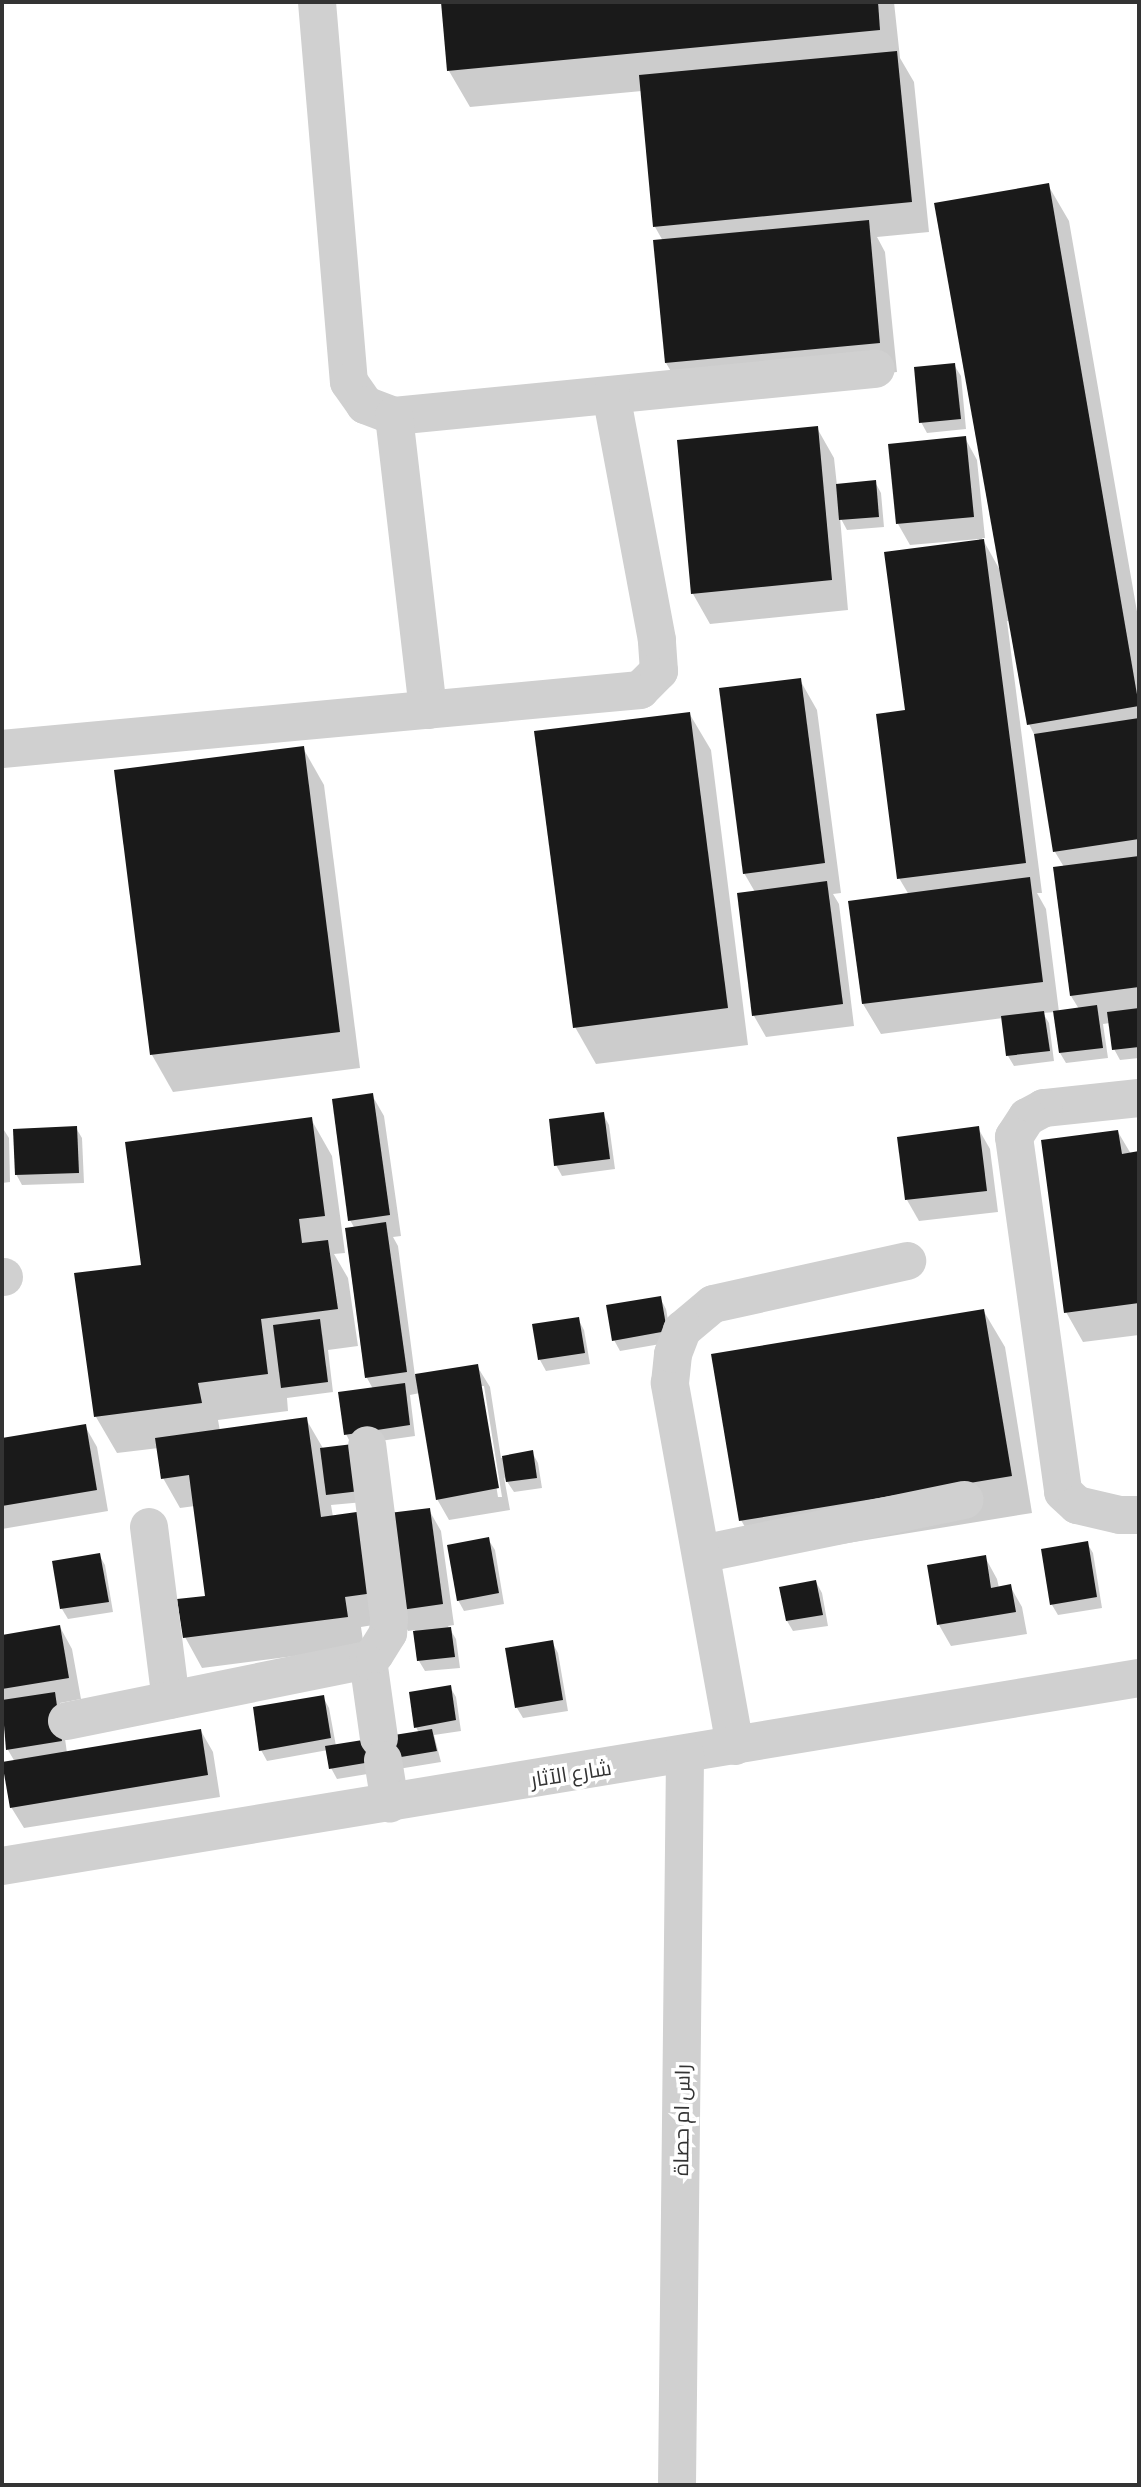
<!DOCTYPE html>
<html>
<head>
<meta charset="utf-8">
<style>
	body { margin:0 }
	#map { position:relative; width:1141px; height:2487px; overflow:hidden; background:#fff; font-family:Manrope,Cairo,sans-serif }
	div>[style] { position:absolute }
	[style*='--x'] { left:calc(var(--x)*1px); top:calc(var(--y)*1px); width:calc(var(--w)*1px); rotate:calc(var(--a)*1deg) }
	.shadow>* { inset:0; background:#0003 }
	.building>* { inset:0; background:#1a1a1a }
	.minor>* { height:38px; margin:-19px; padding:0 19px; transform-origin:19px; border-radius:19px; background:#d0d0d0 }
	span { translate:-50% -50%; white-space:nowrap; text-align:center; line-height:1.15; -webkit-text-stroke:7px #fff; paint-order:stroke }
	.street-label { font-size:21px; color:#333 }
	.frame { position:absolute; inset:0; border:4px solid #333; pointer-events:none }
</style>
</head>
<body>
<div id="map">
	<div class="shadow">
		<div style="clip-path:polygon(442px 2px,894px 2px,900px 58px,914px 82px,929px 232px,877px 237px,885px 252px,897px 372px,684px 393px,666px 363px,663px 241px,655px 227px,642px 91px,470px 107px,449px 71px)"></div>
		<div style="clip-path:polygon(evenodd,1048px 185px,1069px 221px,1139px 623px,1139px 1058px,1120px 1060px,1114px 1049px,1110px 1023px,1103px 1024px,1108px 1058px,1066px 1063px,1060px 1053px,1055px 1012px,1043px 1013px,1049px 1023px,1054px 1061px,1014px 1066px,1008px 1056px,1003px 1018px,881px 1034px,863px 1004px,909px 895px,899px 878px,907px 711px,980px 542px,979px 539px,910px 545px,898px 524px,965px 438px,977px 460px,985px 538px,982px 538px,1001px 572px,1048px 185px,1007px 621px,1010px 621px,1029px 724px,1036px 738px,1055px 852px,1064px 867px,1071px 996px,1079px 1009px,1059px 1012px,1046px 909px,1037px 893px,1042px 893px,1007px 621px)"></div>
		<div style="clip-path:polygon(954px 365px,961px 376px,966px 429px,927px 433px,921px 422px)"></div>
		<div style="clip-path:polygon(817px 428px,834px 458px,837px 486px,875px 482px,881px 493px,884px 527px,847px 530px,840px 517px,848px 610px,710px 624px,693px 594px,678px 442px)"></div>
		<div style="clip-path:polygon(800px 680px,817px 710px,841px 893px,833px 894px,839px 904px,854px 1026px,766px 1037px,754px 1016px,755px 892px,744px 873px)"></div>
		<div style="clip-path:polygon(689px 713px,711px 750px,748px 1045px,596px 1064px,575px 1027px)"></div>
		<div style="clip-path:polygon(303px 748px,324px 785px,360px 1068px,173px 1092px,152px 1055px,116px 771px)"></div>
		<div style="clip-path:polygon(evenodd,372px 1095px,384px 1116px,401px 1236px,393px 1237px,398px 1246px,415px 1376px,477px 1366px,490px 1387px,501px 1458px,532px 1452px,538px 1463px,542px 1488px,514px 1492px,504px 1477px,510px 1510px,449px 1520px,437px 1499px,420px 1393px,410px 1395px,415px 1436px,352px 1445px,359px 1456px,364px 1502px,331px 1505px,333px 1517px,370px 1512px,387px 1541px,383px 1515px,429px 1510px,441px 1531px,454px 1625px,448px 1626px,456px 1639px,460px 1668px,425px 1671px,419px 1661px,415px 1630px,408px 1631px,396px 1610px,398px 1621px,361px 1627px,364px 1647px,202px 1668px,185px 1637px,179px 1601px,207px 1597px,195px 1506px,180px 1508px,163px 1478px,159px 1448px,117px 1453px,96px 1417px,76px 1275px,143px 1266px,127px 1144px,311px 1119px,332px 1156px,345px 1253px,334px 1254px,348px 1278px,358px 1346px,328px 1350px,333px 1392px,287px 1398px,288px 1411px,218px 1420px,220px 1431px,306px 1419px,324px 1450px,352px 1446px,346px 1434px,340px 1393px,373px 1389px,367px 1378px,347px 1230px,355px 1229px,350px 1220px,334px 1100px,372px 1095px,480px 1386px,484px 1386px,502px 1497px,498px 1497px,480px 1386px)"></div>
		<div style="clip-path:polygon(603px 1114px,609px 1125px,615px 1169px,562px 1176px,556px 1165px)"></div>
		<div style="clip-path:polygon(2px 1127px,9px 1138px,10px 1182px,2px 1183px)"></div>
		<div style="clip-path:polygon(76px 1128px,82px 1138px,84px 1183px,22px 1185px,16px 1174px)"></div>
		<div style="clip-path:polygon(978px 1128px,990px 1149px,998px 1212px,919px 1221px,907px 1200px)"></div>
		<div style="clip-path:polygon(1118px 1132px,1131px 1154px,1139px 1153px,1139px 1335px,1083px 1342px,1066px 1312px)"></div>
		<div style="clip-path:polygon(660px 1298px,666px 1309px,672px 1342px,620px 1351px,614px 1340px)"></div>
		<div style="clip-path:polygon(983px 1310px,1005px 1347px,1032px 1513px,762px 1557px,741px 1520px)"></div>
		<div style="clip-path:polygon(578px 1319px,584px 1330px,590px 1364px,546px 1371px,540px 1360px,534px 1326px)"></div>
		<div style="clip-path:polygon(85px 1426px,97px 1447px,108px 1511px,2px 1529px,2px 1440px)"></div>
		<div style="clip-path:polygon(488px 1539px,495px 1550px,504px 1604px,464px 1611px,458px 1600px)"></div>
		<div style="clip-path:polygon(1087px 1543px,1093px 1553px,1102px 1608px,1058px 1615px,1052px 1605px)"></div>
		<div style="clip-path:polygon(99px 1555px,105px 1565px,113px 1612px,68px 1619px,62px 1609px,54px 1562px)"></div>
		<div style="clip-path:polygon(985px 1557px,997px 1579px,999px 1588px,1010px 1586px,1022px 1607px,1027px 1634px,951px 1646px,939px 1625px)"></div>
		<div style="clip-path:polygon(816px 1582px,822px 1593px,828px 1626px,793px 1631px,787px 1621px)"></div>
		<div style="clip-path:polygon(60px 1627px,72px 1649px,81px 1699px,60px 1703px,67px 1753px,201px 1731px,213px 1752px,220px 1797px,24px 1828px,11px 1807px,15px 1762px,8px 1750px,2px 1715px,2px 1637px)"></div>
		<div style="clip-path:polygon(552px 1642px,558px 1653px,568px 1711px,523px 1718px,517px 1708px,507px 1650px)"></div>
		<div style="clip-path:polygon(450px 1687px,456px 1697px,461px 1731px,434px 1735px,441px 1762px,337px 1779px,331px 1768px,328px 1750px,267px 1761px,261px 1750px,323px 1697px,329px 1708px,336px 1746px,419px 1733px,416px 1727px)"></div>
	</div>
	<div class="building">
		<div style="clip-path:polygon(441px 2px,878px 2px,880px 30px,447px 71px)"></div>
		<div style="clip-path:polygon(897px 51px,912px 202px,653px 227px,639px 75px)"></div>
		<div style="clip-path:polygon(1049px 183px,1139px 706px,1027px 725px,934px 203px)"></div>
		<div style="clip-path:polygon(869px 220px,880px 343px,665px 363px,653px 240px)"></div>
		<div style="clip-path:polygon(955px 363px,961px 419px,919px 423px,914px 367px)"></div>
		<div style="clip-path:polygon(818px 426px,832px 580px,691px 594px,677px 440px)"></div>
		<div style="clip-path:polygon(966px 436px,974px 517px,896px 524px,888px 444px)"></div>
		<div style="clip-path:polygon(876px 480px,879px 517px,839px 520px,836px 484px)"></div>
		<div style="clip-path:polygon(984px 539px,1026px 863px,897px 879px,876px 714px,905px 710px,884px 552px)"></div>
		<div style="clip-path:polygon(801px 678px,825px 863px,743px 874px,719px 688px)"></div>
		<div style="clip-path:polygon(690px 712px,728px 1008px,573px 1028px,534px 731px)"></div>
		<div style="clip-path:polygon(1139px 718px,1139px 839px,1053px 852px,1034px 734px)"></div>
		<div style="clip-path:polygon(304px 746px,340px 1032px,150px 1055px,114px 770px)"></div>
		<div style="clip-path:polygon(1139px 856px,1139px 987px,1070px 996px,1053px 867px)"></div>
		<div style="clip-path:polygon(1030px 877px,1043px 982px,862px 1004px,848px 901px)"></div>
		<div style="clip-path:polygon(827px 881px,843px 1004px,752px 1016px,737px 893px)"></div>
		<div style="clip-path:polygon(1097px 1005px,1103px 1048px,1059px 1053px,1053px 1011px)"></div>
		<div style="clip-path:polygon(1139px 1008px,1139px 1047px,1112px 1050px,1107px 1012px)"></div>
		<div style="clip-path:polygon(1044px 1011px,1050px 1051px,1006px 1056px,1001px 1016px)"></div>
		<div style="clip-path:polygon(373px 1093px,390px 1215px,348px 1221px,332px 1099px)"></div>
		<div style="clip-path:polygon(604px 1112px,610px 1159px,554px 1166px,549px 1119px)"></div>
		<div style="clip-path:polygon(312px 1117px,325px 1216px,299px 1219px,302px 1243px,328px 1240px,338px 1309px,261px 1319px,268px 1374px,198px 1383px,202px 1403px,94px 1417px,74px 1273px,141px 1265px,125px 1142px)"></div>
		<div style="clip-path:polygon(77px 1126px,79px 1173px,15px 1175px,13px 1129px)"></div>
		<div style="clip-path:polygon(979px 1126px,987px 1191px,905px 1200px,897px 1137px)"></div>
		<div style="clip-path:polygon(1118px 1130px,1122px 1154px,1139px 1151px,1139px 1303px,1064px 1313px,1041px 1140px)"></div>
		<div style="clip-path:polygon(386px 1222px,407px 1372px,365px 1378px,345px 1228px)"></div>
		<div style="clip-path:polygon(661px 1296px,667px 1331px,612px 1341px,606px 1305px)"></div>
		<div style="clip-path:polygon(984px 1309px,1012px 1476px,739px 1521px,711px 1354px)"></div>
		<div style="clip-path:polygon(579px 1317px,585px 1353px,538px 1360px,532px 1324px)"></div>
		<div style="clip-path:polygon(320px 1319px,328px 1382px,281px 1388px,273px 1325px)"></div>
		<div style="clip-path:polygon(478px 1364px,499px 1488px,436px 1500px,415px 1374px)"></div>
		<div style="clip-path:polygon(405px 1383px,410px 1425px,344px 1435px,338px 1392px)"></div>
		<div style="clip-path:polygon(307px 1417px,321px 1517px,371px 1510px,381px 1592px,345px 1597px,348px 1617px,183px 1638px,177px 1599px,205px 1596px,189px 1475px,161px 1479px,155px 1438px)"></div>
		<div style="clip-path:polygon(86px 1424px,97px 1490px,2px 1506px,2px 1438px)"></div>
		<div style="clip-path:polygon(353px 1444px,360px 1491px,326px 1495px,320px 1448px)"></div>
		<div style="clip-path:polygon(533px 1450px,537px 1478px,506px 1482px,502px 1456px)"></div>
		<div style="clip-path:polygon(430px 1508px,443px 1604px,394px 1611px,381px 1514px)"></div>
		<div style="clip-path:polygon(489px 1537px,499px 1593px,457px 1601px,447px 1545px)"></div>
		<div style="clip-path:polygon(1088px 1541px,1097px 1597px,1050px 1605px,1041px 1549px)"></div>
		<div style="clip-path:polygon(100px 1553px,109px 1602px,60px 1609px,52px 1561px)"></div>
		<div style="clip-path:polygon(986px 1555px,991px 1588px,1011px 1584px,1016px 1612px,937px 1625px,927px 1565px)"></div>
		<div style="clip-path:polygon(816px 1580px,823px 1615px,786px 1621px,779px 1587px)"></div>
		<div style="clip-path:polygon(60px 1625px,69px 1678px,2px 1689px,2px 1635px)"></div>
		<div style="clip-path:polygon(451px 1627px,455px 1657px,417px 1661px,413px 1631px)"></div>
		<div style="clip-path:polygon(553px 1640px,563px 1700px,515px 1708px,505px 1648px)"></div>
		<div style="clip-path:polygon(451px 1685px,456px 1720px,414px 1728px,409px 1692px)"></div>
		<div style="clip-path:polygon(55px 1692px,62px 1741px,6px 1750px,2px 1700px)"></div>
		<div style="clip-path:polygon(324px 1695px,331px 1738px,259px 1751px,253px 1707px)"></div>
		<div style="clip-path:polygon(201px 1729px,208px 1775px,10px 1808px,2px 1762px)"></div>
		<div style="clip-path:polygon(432px 1729px,437px 1751px,329px 1769px,325px 1746px)"></div>
	</div>
	<div class="minor">
		<div style="--x:317;--y:2;--w:381;--a:85.2"></div>
		<div style="--x:349;--y:382;--w:28;--a:55"></div>
		<div style="--x:365;--y:405;--w:31;--a:21"></div>
		<div style="--x:394;--y:416;--w:484;--a:-5.6"></div>
		<div style="--x:394;--y:416;--w:296;--a:83.4"></div>
		<div style="--x:2;--y:749;--w:641;--a:-5.28"></div>
		<div style="--x:640;--y:690;--w:27;--a:-45"></div>
		<div style="--x:659;--y:671;--w:31;--a:-94"></div>
		<div style="--x:657;--y:640;--w:249;--a:-100.6"></div>
		<div style="--x:1139;--y:1098;--w:96;--a:174"></div>
		<div style="--x:1044;--y:1108;--w:19;--a:152"></div>
		<div style="--x:1027;--y:1117;--w:24;--a:123"></div>
		<div style="--x:1014;--y:1137;--w:358;--a:82.1"></div>
		<div style="--x:1063;--y:1492;--w:19;--a:43"></div>
		<div style="--x:1077;--y:1505;--w:44;--a:13.1"></div>
		<div style="--x:1120;--y:1515;--w:19;--a:0"></div>
		<div style="--x:2;--y:1277;--w:2;--a:0"></div>
		<div style="--x:149;--y:1527;--w:174;--a:82.8"></div>
		<div style="--x:701;--y:1554;--w:269;--a:-11.6"></div>
		<div style="--x:368;--y:1660;--w:79;--a:82"></div>
		<div style="--x:67;--y:1721;--w:307;--a:-11.5"></div>
		<div style="--x:368;--y:1660;--w:9;--a:-41"></div>
		<div style="--x:375;--y:1654;--w:25;--a:-58"></div>
		<div style="--x:388;--y:1633;--w:15;--a:-86"></div>
		<div style="--x:389;--y:1618;--w:174;--a:-97.2"></div>
		<div style="--x:735;--y:1746;--w:369;--a:-100.2"></div>
		<div style="--x:670;--y:1383;--w:29;--a:-84"></div>
		<div style="--x:673;--y:1354;--w:26;--a:-69"></div>
		<div style="--x:682;--y:1330;--w:40;--a:-40"></div>
		<div style="--x:713;--y:1304;--w:199;--a:-12.5"></div>
		<div style="--x:383;--y:1760;--w:44;--a:80.8"></div>
		<div style="--x:2;--y:1866;--w:1152;--a:-9.39"></div>
		<div style="--x:677;--y:2485;--w:731;--a:-89.37"></div>
	</div>
	<div class="street-label">
		<span style="left:571px;top:1773px;rotate:-9deg">شارع الآثار</span>
		<span style="left:681px;top:2120px;rotate:-89deg">راس ام حصاة</span>
	</div>
	<div class="frame"></div>
</div>
</body>
</html>
